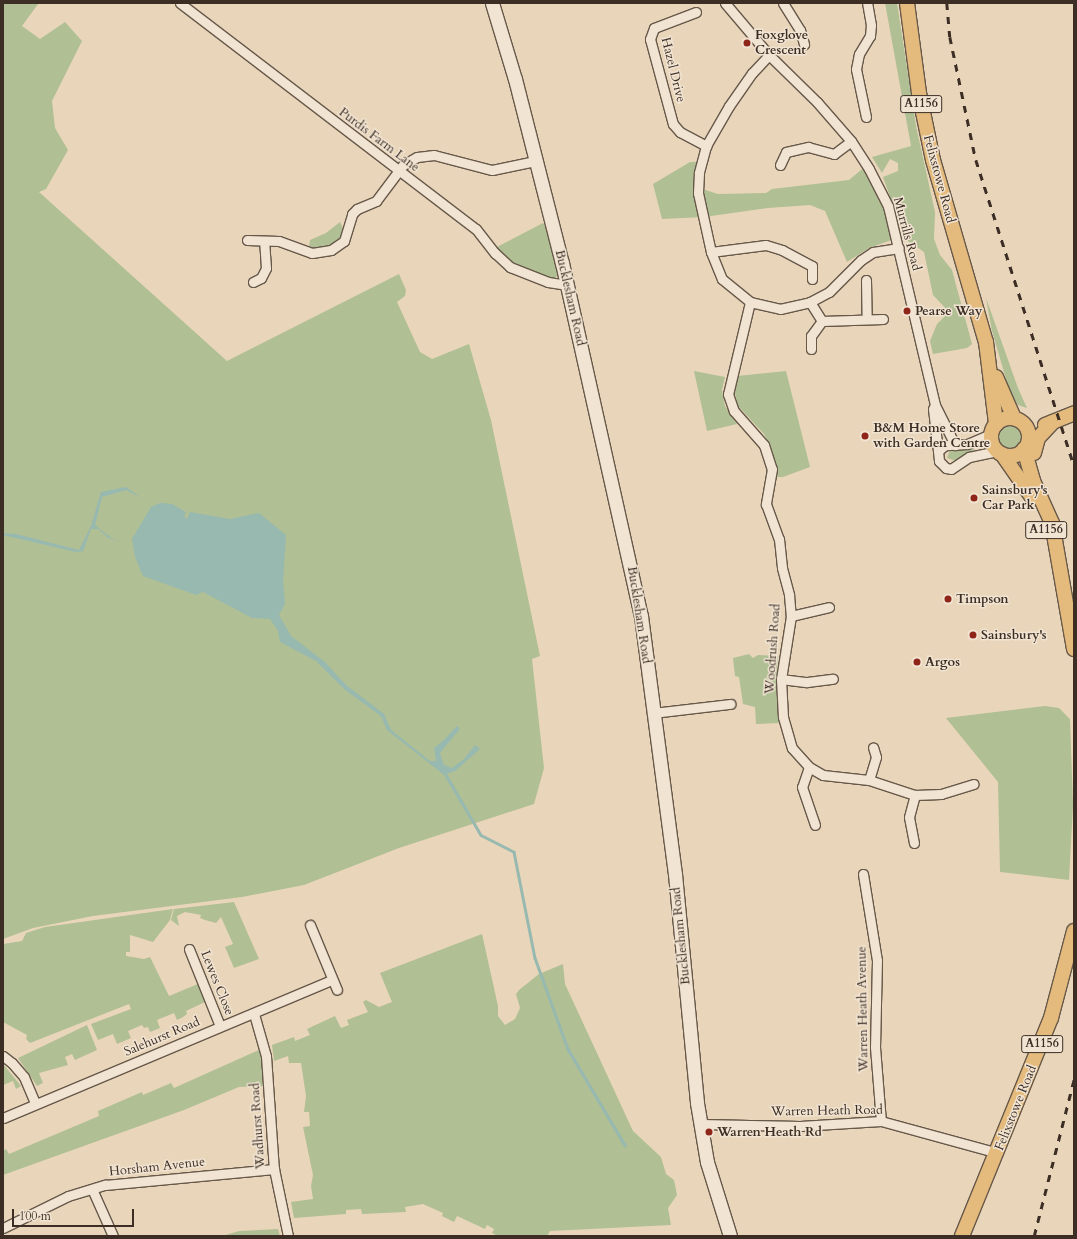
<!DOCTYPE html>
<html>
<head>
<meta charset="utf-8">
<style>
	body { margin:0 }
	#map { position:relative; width:1077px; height:1239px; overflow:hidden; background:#e9d6ba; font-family:Cardo,serif }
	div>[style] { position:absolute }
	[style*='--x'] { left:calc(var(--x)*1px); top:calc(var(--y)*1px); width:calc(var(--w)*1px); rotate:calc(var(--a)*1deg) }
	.green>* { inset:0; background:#b0bf94 }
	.round { border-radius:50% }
	.water>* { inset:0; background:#97b9b0 }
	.stream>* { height:2.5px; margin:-1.25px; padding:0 1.25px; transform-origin:1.25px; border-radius:1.25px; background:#97b9b0 }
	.roads { filter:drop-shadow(1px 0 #67584a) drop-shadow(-1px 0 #67584a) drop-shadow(0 1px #67584a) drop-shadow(0 -1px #67584a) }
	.street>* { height:9px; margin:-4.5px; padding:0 4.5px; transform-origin:4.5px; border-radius:4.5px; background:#f1e4d2 }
	.secondary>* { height:13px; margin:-6.5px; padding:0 6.5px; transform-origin:6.5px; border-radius:6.5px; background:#f1e4d2 }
	.primary>* { height:14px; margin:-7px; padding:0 7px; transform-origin:7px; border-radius:7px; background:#e4bb7d }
	.primary>.ring { margin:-7px; padding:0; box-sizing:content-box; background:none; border:14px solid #e4bb7d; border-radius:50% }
	.rail>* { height:2.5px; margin-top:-1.25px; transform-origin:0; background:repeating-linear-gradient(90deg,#3c2e25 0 7px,transparent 0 14px) }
	.dots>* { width:11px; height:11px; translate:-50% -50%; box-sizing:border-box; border:2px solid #f1e4d2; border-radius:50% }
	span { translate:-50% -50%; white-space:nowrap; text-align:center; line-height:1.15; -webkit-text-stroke:3px #f1e4d2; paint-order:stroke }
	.shield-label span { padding:1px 3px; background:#f1e4d2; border:1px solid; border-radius:3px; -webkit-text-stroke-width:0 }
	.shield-label { font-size:12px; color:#3c2e25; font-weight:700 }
	.poi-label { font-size:13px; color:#3c2e25; font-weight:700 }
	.left { translate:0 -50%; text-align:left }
	.street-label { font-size:13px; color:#3c2e25 }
	.frame { position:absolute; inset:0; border:4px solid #3c2e25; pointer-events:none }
	.scale { position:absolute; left:12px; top:1209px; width:122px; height:18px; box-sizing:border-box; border:2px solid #3c2e25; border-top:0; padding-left:5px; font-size:12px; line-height:14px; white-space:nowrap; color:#3c2e25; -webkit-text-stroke:3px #f1e4d2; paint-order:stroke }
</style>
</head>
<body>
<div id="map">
	<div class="green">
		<div style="clip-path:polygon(3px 3px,38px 4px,22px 26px,40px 39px,65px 22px,82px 41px,52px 101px,55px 128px,68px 150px,46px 189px,39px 192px,227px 361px,399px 274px,406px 290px,405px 296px,397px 302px,420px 352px,432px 359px,469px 344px,491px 420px,540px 656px,532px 659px,544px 768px,534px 804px,399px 848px,304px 885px,242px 897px,93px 916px,33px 928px,3px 939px)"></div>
		<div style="clip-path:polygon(885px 3px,897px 3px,916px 126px,935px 212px,934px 239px,940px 255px,952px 270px,972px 344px,967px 348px,933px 354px,930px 341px,937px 324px,949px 312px,933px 295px,924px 252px,905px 239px,883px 177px,898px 171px,898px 163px,890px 159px,882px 173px,872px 157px,911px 146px)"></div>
		<div style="clip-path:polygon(690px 162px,702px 162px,699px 188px,718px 194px,766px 193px,772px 189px,849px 180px,867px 165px,897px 238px,869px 248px,847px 262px,825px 211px,810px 205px,768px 208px,704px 217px,662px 219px,653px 184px)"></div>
		<div style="clip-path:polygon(340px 222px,345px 232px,336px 244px,316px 249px,309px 247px,310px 240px,326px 233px)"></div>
		<div style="clip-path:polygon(543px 223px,546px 227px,558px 274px,554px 280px,509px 262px,495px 248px)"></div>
		<div style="clip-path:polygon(986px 298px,1018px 388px,1027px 408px,1018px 405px,1011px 396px,992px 331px)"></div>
		<div style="clip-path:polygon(694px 371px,725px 377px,722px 390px,725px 406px,737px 424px,707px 431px)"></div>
		<div style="clip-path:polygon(786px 371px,810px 467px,783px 477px,776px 477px,770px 446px,764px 434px,738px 406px,734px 389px,737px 376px)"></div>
		<div class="round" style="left:999px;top:426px;width:22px;height:22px"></div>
		<div style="clip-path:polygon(973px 448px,975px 451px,956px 461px,947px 458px,950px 450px)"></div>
		<div style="clip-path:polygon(749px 654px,753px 658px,758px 655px,778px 656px,776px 686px,779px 723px,756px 724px,755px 707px,743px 704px,739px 677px,735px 676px,733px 658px)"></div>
		<div style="clip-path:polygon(1045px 706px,1059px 708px,1070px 719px,1073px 805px,1069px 880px,1000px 872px,998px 782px,946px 718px)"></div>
		<div style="clip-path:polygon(234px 902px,259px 959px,234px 968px,225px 947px,233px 944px,221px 917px,216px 923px,205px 920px,200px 918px,201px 915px,185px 912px,177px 916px,179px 926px,171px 920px,174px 909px)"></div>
		<div style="clip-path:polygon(173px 909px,170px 920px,153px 942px,130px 935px,130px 952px,126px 952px,126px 956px,144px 959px,150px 957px,169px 996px,198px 984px,205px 1002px,186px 1011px,187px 1014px,183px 1017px,177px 1020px,174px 1013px,157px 1020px,160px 1028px,150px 1032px,148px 1027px,144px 1028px,142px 1025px,128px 1031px,131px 1038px,117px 1044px,113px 1034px,98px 1040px,91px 1024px,131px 1009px,129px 1004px,30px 1043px,26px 1039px,27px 1035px,3px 1022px,3px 944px,22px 941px,26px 933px,45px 927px)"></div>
		<div style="clip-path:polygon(482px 934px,498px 1006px,498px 1016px,505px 1025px,515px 1019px,520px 1008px,516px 994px,519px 990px,539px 974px,563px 964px,565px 984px,633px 1131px,661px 1157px,666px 1174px,674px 1180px,677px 1195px,668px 1208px,671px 1225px,550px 1231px,547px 1236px,498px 1236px,492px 1233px,494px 1229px,487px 1225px,485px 1229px,457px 1216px,454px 1222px,442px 1216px,443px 1213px,423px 1204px,405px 1207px,406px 1212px,362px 1214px,361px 1209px,346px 1210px,346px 1214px,294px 1218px,291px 1202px,313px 1199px,311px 1186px,313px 1175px,303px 1127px,310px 1126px,309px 1112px,304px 1112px,306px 1096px,301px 1063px,289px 1063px,288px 1056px,274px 1061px,272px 1045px,294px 1037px,295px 1041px,310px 1035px,307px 1029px,335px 1016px,341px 1028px,349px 1025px,347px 1020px,368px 1012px,363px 1002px,366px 1000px,379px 1007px,392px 1002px,380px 973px)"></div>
		<div style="clip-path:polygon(87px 1025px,97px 1050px,75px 1060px,72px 1054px,65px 1057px,68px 1065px,39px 1073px,43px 1083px,37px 1086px,18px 1058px)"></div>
		<div style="clip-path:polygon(261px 1049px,266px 1086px,239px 1087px,184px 1110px,3px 1175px,3px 1151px,6px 1149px,9px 1154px,99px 1116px,98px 1111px,142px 1092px,143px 1095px,171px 1083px,174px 1088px)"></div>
		<div style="clip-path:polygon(3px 1064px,21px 1086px,16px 1089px,13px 1081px,3px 1085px)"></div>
		<div style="clip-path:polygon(278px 1229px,280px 1236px,222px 1236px,239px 1231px)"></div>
	</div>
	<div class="water">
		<div style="clip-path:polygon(126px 487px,141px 498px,126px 490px,102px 497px,95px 525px,111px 538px,120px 541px,108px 538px,99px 529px,91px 529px,83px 551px,76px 552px,3px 535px,3px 533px,16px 534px,79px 550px,91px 526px,101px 492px)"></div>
		<div style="clip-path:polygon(160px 503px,172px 504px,186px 512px,184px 516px,187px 519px,190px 512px,230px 519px,259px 513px,286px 535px,283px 581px,285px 604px,279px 615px,291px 636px,325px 662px,346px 685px,384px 714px,391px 730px,430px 761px,436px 761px,434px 748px,443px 741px,457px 726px,460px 729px,440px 753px,444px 765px,452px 768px,464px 759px,475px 745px,480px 749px,455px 771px,446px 774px,448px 778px,387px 730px,381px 716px,344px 689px,316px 661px,280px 642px,278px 631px,270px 619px,252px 618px,203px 592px,196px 595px,143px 576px,135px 557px,132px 539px,151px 507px)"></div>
	</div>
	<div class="stream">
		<div style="--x:446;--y:775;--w:69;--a:59.7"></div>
		<div style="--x:481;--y:835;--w:37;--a:27"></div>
		<div style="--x:514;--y:852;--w:108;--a:78.8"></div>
		<div style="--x:535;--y:958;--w:97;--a:70.1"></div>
		<div style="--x:568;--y:1049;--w:112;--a:59.3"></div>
	</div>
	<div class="roads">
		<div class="street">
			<div style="--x:180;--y:3;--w:372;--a:37.4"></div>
			<div style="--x:476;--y:229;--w:31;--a:52"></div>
			<div style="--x:495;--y:253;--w:21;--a:43"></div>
			<div style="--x:510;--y:267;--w:41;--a:21.5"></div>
			<div style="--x:548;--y:282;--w:18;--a:9"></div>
			<div style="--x:725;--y:3;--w:68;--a:49.8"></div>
			<div style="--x:769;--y:55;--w:67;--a:44.4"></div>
			<div style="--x:817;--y:102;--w:52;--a:48.9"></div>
			<div style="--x:851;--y:141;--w:33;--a:57"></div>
			<div style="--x:869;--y:169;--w:42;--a:62.8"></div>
			<div style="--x:888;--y:206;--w:204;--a:76.7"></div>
			<div style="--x:935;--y:405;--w:45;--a:63.4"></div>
			<div style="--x:783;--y:3;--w:32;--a:58"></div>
			<div style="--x:800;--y:30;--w:15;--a:74"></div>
			<div style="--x:696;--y:12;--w:45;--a:159.1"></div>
			<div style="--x:654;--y:28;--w:12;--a:110"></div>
			<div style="--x:650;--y:39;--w:88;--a:74.9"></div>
			<div style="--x:673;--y:124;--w:11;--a:49"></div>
			<div style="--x:680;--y:132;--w:30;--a:28"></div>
			<div style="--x:769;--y:55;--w:25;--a:133"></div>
			<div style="--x:752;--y:73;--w:40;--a:124.9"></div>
			<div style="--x:729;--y:106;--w:46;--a:119.9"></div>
			<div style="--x:706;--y:146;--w:28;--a:105"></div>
			<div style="--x:699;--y:173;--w:20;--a:93"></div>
			<div style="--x:698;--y:193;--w:60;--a:77.6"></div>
			<div style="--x:711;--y:252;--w:29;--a:68"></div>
			<div style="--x:722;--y:279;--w:36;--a:39"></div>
			<div style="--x:750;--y:302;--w:31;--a:13"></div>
			<div style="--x:780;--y:309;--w:31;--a:-13"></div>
			<div style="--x:810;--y:302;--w:21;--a:-28"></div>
			<div style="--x:829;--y:292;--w:45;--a:-45"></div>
			<div style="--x:861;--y:260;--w:14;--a:-34"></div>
			<div style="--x:873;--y:252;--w:26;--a:-9"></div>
			<div style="--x:866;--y:117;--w:49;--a:-101.8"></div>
			<div style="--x:856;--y:69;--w:15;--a:-79"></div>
			<div style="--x:859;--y:54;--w:21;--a:-59"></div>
			<div style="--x:870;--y:36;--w:11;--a:-85"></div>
			<div style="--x:871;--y:25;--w:22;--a:-100"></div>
			<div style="--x:780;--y:165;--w:14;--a:-65"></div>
			<div style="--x:786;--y:152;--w:23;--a:-13"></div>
			<div style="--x:808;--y:147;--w:27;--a:15"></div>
			<div style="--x:834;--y:154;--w:21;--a:-37"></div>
			<div style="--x:247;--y:240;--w:32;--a:2"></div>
			<div style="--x:279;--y:241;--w:35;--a:20"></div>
			<div style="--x:312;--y:253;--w:19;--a:-9"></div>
			<div style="--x:331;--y:250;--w:16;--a:-35"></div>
			<div style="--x:344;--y:241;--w:28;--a:-73"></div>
			<div style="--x:352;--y:214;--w:7;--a:-45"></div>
			<div style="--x:357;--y:209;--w:21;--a:-23"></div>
			<div style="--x:376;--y:201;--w:45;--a:-53.1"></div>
			<div style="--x:403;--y:165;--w:16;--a:-30"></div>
			<div style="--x:417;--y:157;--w:17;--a:-7"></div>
			<div style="--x:434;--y:155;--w:60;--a:14.5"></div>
			<div style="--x:492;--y:170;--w:44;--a:-11.8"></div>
			<div style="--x:711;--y:252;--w:55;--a:-7.3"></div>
			<div style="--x:766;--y:245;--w:17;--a:17"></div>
			<div style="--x:782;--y:250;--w:34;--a:28"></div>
			<div style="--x:812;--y:266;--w:13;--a:90"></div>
			<div style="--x:866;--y:280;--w:39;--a:89"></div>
			<div style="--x:253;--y:282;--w:9;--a:-27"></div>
			<div style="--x:261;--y:278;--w:11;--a:-63"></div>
			<div style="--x:266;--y:268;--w:27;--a:-94"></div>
			<div style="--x:750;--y:302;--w:95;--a:103.4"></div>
			<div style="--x:728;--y:394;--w:18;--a:71"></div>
			<div style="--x:734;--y:411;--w:45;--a:48.6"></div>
			<div style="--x:764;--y:445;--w:25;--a:72"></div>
			<div style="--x:772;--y:469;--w:36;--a:100"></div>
			<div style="--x:766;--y:504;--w:37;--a:70"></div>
			<div style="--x:779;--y:539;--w:29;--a:84"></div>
			<div style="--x:782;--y:568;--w:28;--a:75"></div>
			<div style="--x:789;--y:595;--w:21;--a:85"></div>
			<div style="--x:791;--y:616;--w:64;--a:99"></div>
			<div style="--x:781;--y:679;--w:38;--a:87"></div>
			<div style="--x:783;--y:717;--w:32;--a:74"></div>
			<div style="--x:792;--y:748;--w:25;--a:48"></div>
			<div style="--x:809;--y:767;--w:16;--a:30"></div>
			<div style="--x:823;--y:775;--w:46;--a:6.2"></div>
			<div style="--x:869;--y:780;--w:48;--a:18.1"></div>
			<div style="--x:915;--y:795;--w:26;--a:-2"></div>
			<div style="--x:941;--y:794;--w:34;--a:-17"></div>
			<div style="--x:810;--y:302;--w:22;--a:58"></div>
			<div style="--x:822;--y:321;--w:61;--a:-1.9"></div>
			<div style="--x:811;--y:349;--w:13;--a:-90"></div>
			<div style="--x:811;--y:336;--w:19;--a:-54"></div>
			<div style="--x:935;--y:405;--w:4;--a:117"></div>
			<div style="--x:933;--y:409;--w:42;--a:83.2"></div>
			<div style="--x:991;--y:434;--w:26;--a:157"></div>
			<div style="--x:967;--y:444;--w:22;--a:177"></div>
			<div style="--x:945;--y:445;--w:9;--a:139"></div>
			<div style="--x:938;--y:451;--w:10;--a:84"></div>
			<div style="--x:939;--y:461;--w:10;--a:45"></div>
			<div style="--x:946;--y:468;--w:5;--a:11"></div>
			<div style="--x:951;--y:469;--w:22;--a:-34"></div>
			<div style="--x:969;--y:457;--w:30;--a:-12"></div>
			<div style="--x:791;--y:616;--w:39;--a:-13"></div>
			<div style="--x:781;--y:679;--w:26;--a:7"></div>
			<div style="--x:807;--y:682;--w:26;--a:-7"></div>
			<div style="--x:653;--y:713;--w:78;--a:-6.7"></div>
			<div style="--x:809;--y:767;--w:21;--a:109"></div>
			<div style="--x:802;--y:787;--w:40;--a:71.1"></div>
			<div style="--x:869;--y:780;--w:24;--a:-73"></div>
			<div style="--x:876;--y:757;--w:10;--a:-107"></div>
			<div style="--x:914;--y:843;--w:26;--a:-101"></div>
			<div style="--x:909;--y:817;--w:23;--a:-75"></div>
			<div style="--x:863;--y:874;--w:87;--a:80.8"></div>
			<div style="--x:877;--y:960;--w:87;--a:91.3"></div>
			<div style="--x:875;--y:1047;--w:74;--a:85.4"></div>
			<div style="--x:310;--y:925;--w:70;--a:67.4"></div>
			<div style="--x:189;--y:949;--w:83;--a:68.1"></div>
			<div style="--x:254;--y:1014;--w:44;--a:74.1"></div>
			<div style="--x:266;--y:1056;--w:113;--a:86"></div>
			<div style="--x:274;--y:1169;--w:68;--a:78.2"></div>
			<div style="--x:3;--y:1056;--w:11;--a:38"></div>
			<div style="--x:12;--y:1063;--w:18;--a:49"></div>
			<div style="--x:24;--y:1077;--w:28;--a:67"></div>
			<div style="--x:3;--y:1118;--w:356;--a:-22.8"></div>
			<div style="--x:700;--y:1124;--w:100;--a:1.1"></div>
			<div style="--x:800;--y:1126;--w:81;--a:-3.5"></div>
			<div style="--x:881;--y:1121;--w:121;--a:15.3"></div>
			<div style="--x:92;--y:1189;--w:51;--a:65.9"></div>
			<div style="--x:3;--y:1228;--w:72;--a:-26.2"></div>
			<div style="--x:68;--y:1196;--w:39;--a:-17"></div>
			<div style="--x:105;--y:1185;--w:170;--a:-5.4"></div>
		</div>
		<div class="secondary">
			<div style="--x:492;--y:3;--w:79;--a:73.2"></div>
			<div style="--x:515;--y:79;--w:190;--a:75.7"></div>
			<div style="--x:562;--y:263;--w:362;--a:77.4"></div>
			<div style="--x:641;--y:616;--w:260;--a:82.5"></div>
			<div style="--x:675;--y:874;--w:230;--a:84.5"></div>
			<div style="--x:697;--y:1103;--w:60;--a:80.4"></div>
			<div style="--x:707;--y:1162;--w:77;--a:72.7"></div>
		</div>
		<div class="primary">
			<div style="--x:907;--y:3;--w:91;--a:82.4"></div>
			<div style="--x:919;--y:93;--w:68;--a:78.2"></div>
			<div style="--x:933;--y:160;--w:190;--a:73.8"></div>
			<div style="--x:986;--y:342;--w:83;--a:83"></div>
			<div style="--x:996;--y:377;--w:45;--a:66.3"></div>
			<div class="ring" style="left:991px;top:418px;width:24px;height:24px"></div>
			<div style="--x:1045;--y:425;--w:31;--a:-22"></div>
			<div style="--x:1024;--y:449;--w:33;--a:74"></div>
			<div style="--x:1033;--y:481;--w:46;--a:65.7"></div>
			<div style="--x:1052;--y:523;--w:128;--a:80.1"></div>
			<div style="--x:1034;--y:453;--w:16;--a:-75"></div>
			<div style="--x:1038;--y:438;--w:22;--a:-47"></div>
			<div style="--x:1002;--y:454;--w:52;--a:55.1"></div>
			<div style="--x:962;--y:1236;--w:235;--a:-67.8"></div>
			<div style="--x:1051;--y:1018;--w:90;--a:-75.2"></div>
		</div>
	</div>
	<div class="rail">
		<div style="--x:947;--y:3;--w:34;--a:85"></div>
		<div style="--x:950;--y:37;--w:126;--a:78.1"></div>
		<div style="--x:976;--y:160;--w:320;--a:72.2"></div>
		<div style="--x:1034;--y:1236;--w:162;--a:-75.7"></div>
	</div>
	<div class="dots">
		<div style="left:747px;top:43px;background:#8f2418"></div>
		<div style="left:907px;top:311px;background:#8f2418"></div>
		<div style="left:865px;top:436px;background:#8f2418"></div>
		<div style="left:974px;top:498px;background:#8f2418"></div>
		<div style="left:948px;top:599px;background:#8f2418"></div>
		<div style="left:973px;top:635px;background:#8f2418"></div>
		<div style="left:917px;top:662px;background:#8f2418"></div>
		<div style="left:709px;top:1132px;background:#8f2418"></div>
	</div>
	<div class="shield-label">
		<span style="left:921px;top:104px">A1156</span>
		<span style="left:1046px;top:530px">A1156</span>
		<span style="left:1042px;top:1044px">A1156</span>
	</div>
	<div class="poi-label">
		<span class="left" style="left:755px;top:43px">Foxglove<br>Crescent</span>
		<span class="left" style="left:915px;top:311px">Pearse Way</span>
		<span class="left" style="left:873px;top:436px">B&amp;M Home Store<br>with Garden Centre</span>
		<span class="left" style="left:982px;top:498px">Sainsbury's<br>Car Park</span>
		<span class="left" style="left:956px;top:599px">Timpson</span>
		<span class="left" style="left:981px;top:635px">Sainsbury's</span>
		<span class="left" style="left:925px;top:662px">Argos</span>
		<span class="left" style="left:717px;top:1132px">Warren Heath Rd</span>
	</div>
	<div class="street-label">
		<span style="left:673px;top:70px;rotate:76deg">Hazel Drive</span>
		<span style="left:379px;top:140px;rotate:37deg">Purdis Farm Lane</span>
		<span style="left:939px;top:179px;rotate:75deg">Felixstowe Road</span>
		<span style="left:907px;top:234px;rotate:75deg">Murrills Road</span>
		<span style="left:570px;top:298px;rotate:77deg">Bucklesham Road</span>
		<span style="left:639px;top:615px;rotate:81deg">Bucklesham Road</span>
		<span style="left:773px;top:649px;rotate:-86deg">Woodrush Road</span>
		<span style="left:681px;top:936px;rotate:-96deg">Bucklesham Road</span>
		<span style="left:217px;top:983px;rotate:68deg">Lewes Close</span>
		<span style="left:863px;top:1009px;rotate:-91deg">Warren Heath Avenue</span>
		<span style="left:162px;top:1037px;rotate:-23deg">Salehurst Road</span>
		<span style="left:1016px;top:1108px;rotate:-68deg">Felixstowe Road</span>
		<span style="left:827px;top:1111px;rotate:-1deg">Warren Heath Road</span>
		<span style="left:258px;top:1126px;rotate:-94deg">Wadhurst Road</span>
		<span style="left:157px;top:1167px;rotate:-6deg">Horsham Avenue</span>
	</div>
	<div class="frame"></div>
	<div class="scale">100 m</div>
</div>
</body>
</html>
